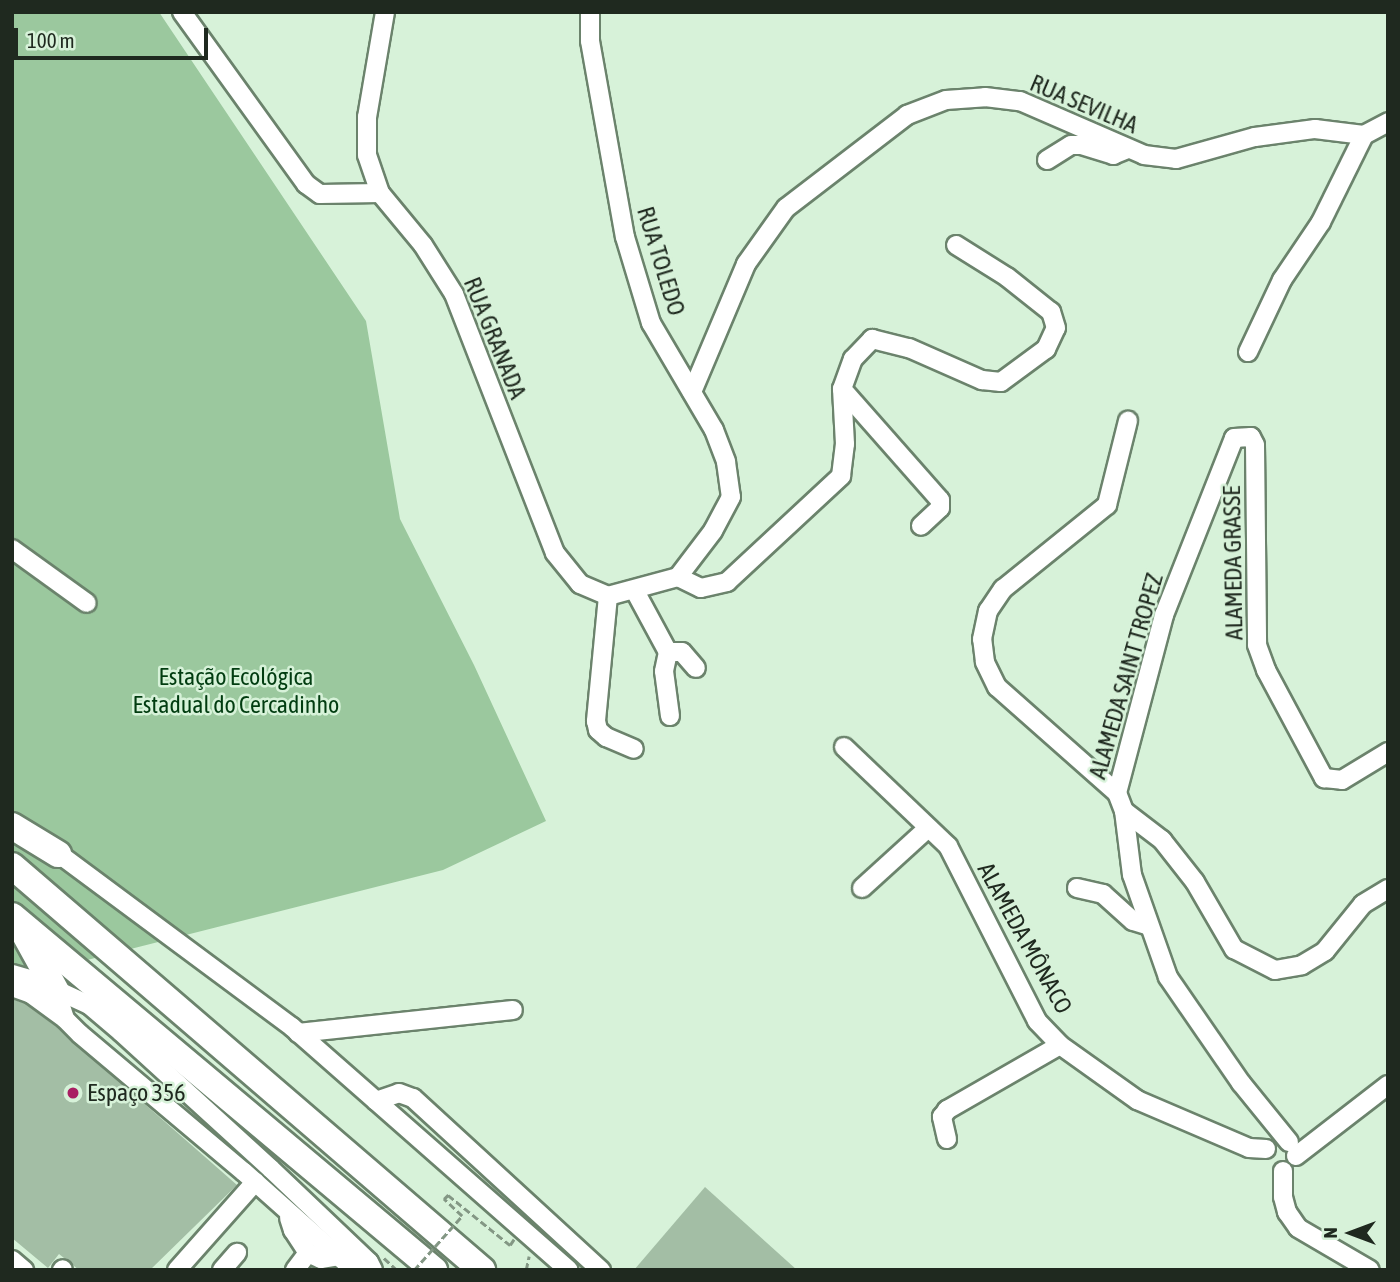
<!DOCTYPE html>
<html>
<head>
<meta charset="utf-8">
<style>
	body { margin:0 }
	#map { position:relative; width:1400px; height:1282px; overflow:hidden; background:#d7f2d9; font-family:"Asap Condensed",sans-serif }
	div>[style] { position:absolute }
	[style*='--x'] { left:calc(var(--x)*1px); top:calc(var(--y)*1px); width:calc(var(--w)*1px); rotate:calc(var(--a)*1deg) }
	.green>* { inset:0; background:#9bc89e }
	.building>* { inset:0; background:#a3bea5 }
	.path>* { height:2.5px; margin-top:-1.25px; transform-origin:0; background:repeating-linear-gradient(90deg,#839784 0 7px,transparent 0 10.5px) }
	.roads { filter:drop-shadow(2px 0 #6b836c) drop-shadow(-2px 0 #6b836c) drop-shadow(0 2px #6b836c) drop-shadow(0 -2px #6b836c) }
	.minor>* { height:18px; margin:-9px; padding:0 9px; transform-origin:9px; border-radius:9px; background:#fff }
	.highway>* { height:26px; margin:-13px; padding:0 13px; transform-origin:13px; border-radius:13px; background:#fff }
	.path-bridge>* { height:2.5px; margin-top:-1.25px; transform-origin:0; background:repeating-linear-gradient(90deg,#839784 0 7px,transparent 0 10.5px) }
	.dots>* { width:19px; height:19px; translate:-50% -50%; box-sizing:border-box; border:4px solid #d7f2d9; border-radius:50% }
	span { translate:-50% -50%; white-space:nowrap; text-align:center; line-height:1.15; -webkit-text-stroke:5px #d7f2d9; paint-order:stroke }
	.street-label { font-size:24px; color:#1f291f }
	.park-label { font-size:24px; color:#013c10 }
	.poi-label { font-size:24px; color:#1f291f }
	.left { translate:0 -50%; text-align:left }
	.frame { position:absolute; inset:0; border:14px solid #1f291f; pointer-events:none }
	.north { position:absolute; left:1316px; top:1198px; width:70px; height:70px; -webkit-text-stroke:5px #d7f2d9; paint-order:stroke; rotate:270deg; font-size:19px; font-weight:700; line-height:28px; text-align:center; color:#1f291f }
	.north::after { content:''; display:block; margin:auto; width:24px; height:32px; background:#1f291f; clip-path:polygon(50% 0,100% 100%,50% 72%,0 100%) }
	.scale { position:absolute; left:14px; top:28px; width:194px; height:32px; box-sizing:border-box; border:4px solid #1f291f; border-top:0; padding-left:9px; font-size:21px; line-height:24px; white-space:nowrap; color:#1f291f; -webkit-text-stroke:5px #d7f2d9; paint-order:stroke }
</style>
</head>
<body>
<div id="map">
	<div class="green">
		<div style="clip-path:polygon(12px 12px,159px 12px,366px 321px,400px 519px,474px 665px,546px 821px,443px 870px,12px 979px)"></div>
	</div>
	<div class="building">
		<div style="clip-path:polygon(12px 999px,26px 1004px,58px 1028px,237px 1185px,150px 1270px,79px 1270px,59px 1254px,48px 1268px,12px 1238px)"></div>
		<div style="clip-path:polygon(705px 1187px,797px 1270px,634px 1270px)"></div>
	</div>
	<div class="path">
		<div style="--x:384;--y:1258;--w:18;--a:43"></div>
		<div style="--x:526;--y:1270;--w:14;--a:-78"></div>
	</div>
	<div class="roads">
		<div class="minor">
			<div style="--x:182;--y:12;--w:212;--a:54.2"></div>
			<div style="--x:306;--y:184;--w:17;--a:36"></div>
			<div style="--x:320;--y:194;--w:60;--a:-1"></div>
			<div style="--x:385;--y:12;--w:107;--a:99.7"></div>
			<div style="--x:367;--y:117;--w:38;--a:90"></div>
			<div style="--x:367;--y:155;--w:40;--a:71.1"></div>
			<div style="--x:380;--y:193;--w:67;--a:50.4"></div>
			<div style="--x:423;--y:245;--w:58;--a:57.7"></div>
			<div style="--x:454;--y:294;--w:278;--a:68.7"></div>
			<div style="--x:555;--y:553;--w:40;--a:51"></div>
			<div style="--x:580;--y:584;--w:30;--a:23"></div>
			<div style="--x:608;--y:596;--w:73;--a:-15.2"></div>
			<div style="--x:590;--y:12;--w:29;--a:90"></div>
			<div style="--x:590;--y:41;--w:199;--a:79.9"></div>
			<div style="--x:625;--y:237;--w:90;--a:73.2"></div>
			<div style="--x:651;--y:323;--w:124;--a:59.5"></div>
			<div style="--x:714;--y:430;--w:34;--a:69"></div>
			<div style="--x:726;--y:462;--w:35;--a:82"></div>
			<div style="--x:731;--y:497;--w:38;--a:118"></div>
			<div style="--x:713;--y:531;--w:58;--a:127.3"></div>
			<div style="--x:1047;--y:160;--w:28;--a:-32"></div>
			<div style="--x:1071;--y:145;--w:10;--a:0"></div>
			<div style="--x:1081;--y:145;--w:34;--a:17"></div>
			<div style="--x:1113;--y:155;--w:16;--a:-22"></div>
			<div style="--x:1248;--y:352;--w:80;--a:-64.7"></div>
			<div style="--x:1282;--y:280;--w:70;--a:-56.1"></div>
			<div style="--x:1321;--y:222;--w:97;--a:-63.7"></div>
			<div style="--x:842;--y:389;--w:148;--a:48.6"></div>
			<div style="--x:940;--y:500;--w:8;--a:90"></div>
			<div style="--x:940;--y:508;--w:26;--a:137"></div>
			<div style="--x:692;--y:392;--w:139;--a:-67.1"></div>
			<div style="--x:746;--y:264;--w:69;--a:-54.5"></div>
			<div style="--x:786;--y:208;--w:153;--a:-37.5"></div>
			<div style="--x:907;--y:115;--w:42;--a:-21"></div>
			<div style="--x:946;--y:100;--w:39;--a:-4"></div>
			<div style="--x:985;--y:97;--w:35;--a:7"></div>
			<div style="--x:1020;--y:101;--w:135;--a:23.5"></div>
			<div style="--x:1144;--y:155;--w:32;--a:7"></div>
			<div style="--x:1176;--y:159;--w:82;--a:-15.6"></div>
			<div style="--x:1255;--y:137;--w:61;--a:-7.6"></div>
			<div style="--x:1315;--y:129;--w:49;--a:7"></div>
			<div style="--x:1364;--y:135;--w:27;--a:-28"></div>
			<div style="--x:12;--y:549;--w:92;--a:35.8"></div>
			<div style="--x:678;--y:577;--w:25;--a:26"></div>
			<div style="--x:701;--y:588;--w:27;--a:-13"></div>
			<div style="--x:727;--y:582;--w:156;--a:-42.9"></div>
			<div style="--x:841;--y:476;--w:32;--a:-83"></div>
			<div style="--x:845;--y:444;--w:55;--a:-93.1"></div>
			<div style="--x:842;--y:389;--w:32;--a:-70"></div>
			<div style="--x:853;--y:359;--w:28;--a:-46"></div>
			<div style="--x:872;--y:339;--w:38;--a:14"></div>
			<div style="--x:909;--y:348;--w:80;--a:23.7"></div>
			<div style="--x:982;--y:380;--w:19;--a:6"></div>
			<div style="--x:1001;--y:382;--w:56;--a:-36.3"></div>
			<div style="--x:1046;--y:349;--w:23;--a:-65"></div>
			<div style="--x:1056;--y:328;--w:17;--a:-107"></div>
			<div style="--x:1051;--y:312;--w:56;--a:-141.5"></div>
			<div style="--x:1007;--y:277;--w:60;--a:-147.9"></div>
			<div style="--x:635;--y:591;--w:69;--a:61.6"></div>
			<div style="--x:608;--y:596;--w:126;--a:95.5"></div>
			<div style="--x:596;--y:721;--w:9;--a:77"></div>
			<div style="--x:598;--y:730;--w:11;--a:41"></div>
			<div style="--x:606;--y:737;--w:30;--a:23"></div>
			<div style="--x:670;--y:716;--w:45;--a:-97.6"></div>
			<div style="--x:664;--y:671;--w:19;--a:-78"></div>
			<div style="--x:668;--y:652;--w:14;--a:0"></div>
			<div style="--x:682;--y:652;--w:21;--a:49"></div>
			<div style="--x:844;--y:747;--w:144;--a:43.6"></div>
			<div style="--x:948;--y:846;--w:196;--a:63"></div>
			<div style="--x:1037;--y:1021;--w:33;--a:46"></div>
			<div style="--x:1060;--y:1045;--w:95;--a:35.5"></div>
			<div style="--x:1137;--y:1100;--w:122;--a:23.2"></div>
			<div style="--x:1249;--y:1148;--w:17;--a:3"></div>
			<div style="--x:1117;--y:793;--w:160;--a:-138.5"></div>
			<div style="--x:997;--y:687;--w:28;--a:-116"></div>
			<div style="--x:985;--y:662;--w:23;--a:-97"></div>
			<div style="--x:982;--y:639;--w:29;--a:-78"></div>
			<div style="--x:988;--y:611;--w:27;--a:-56"></div>
			<div style="--x:1003;--y:589;--w:134;--a:-38.9"></div>
			<div style="--x:1107;--y:505;--w:87;--a:-76"></div>
			<div style="--x:1124;--y:811;--w:48;--a:37.3"></div>
			<div style="--x:1162;--y:840;--w:53;--a:51.8"></div>
			<div style="--x:1195;--y:882;--w:78;--a:59.8"></div>
			<div style="--x:1234;--y:949;--w:46;--a:27.1"></div>
			<div style="--x:1275;--y:970;--w:27;--a:-10"></div>
			<div style="--x:1302;--y:965;--w:27;--a:-31"></div>
			<div style="--x:1325;--y:951;--w:60;--a:-51"></div>
			<div style="--x:1363;--y:904;--w:29;--a:-31"></div>
			<div style="--x:51;--y:848;--w:300;--a:36.6"></div>
			<div style="--x:292;--y:1027;--w:368;--a:41.3"></div>
			<div style="--x:862;--y:888;--w:89;--a:-42.3"></div>
			<div style="--x:1077;--y:888;--w:27;--a:13"></div>
			<div style="--x:1103;--y:894;--w:40;--a:42"></div>
			<div style="--x:1133;--y:921;--w:17;--a:17"></div>
			<div style="--x:12;--y:974;--w:26;--a:16"></div>
			<div style="--x:37;--y:981;--w:57;--a:24.8"></div>
			<div style="--x:89;--y:1005;--w:42;--a:40.2"></div>
			<div style="--x:121;--y:1032;--w:203;--a:42.4"></div>
			<div style="--x:271;--y:1169;--w:135;--a:43.5"></div>
			<div style="--x:369;--y:1262;--w:9;--a:63"></div>
			<div style="--x:12;--y:987;--w:20;--a:20"></div>
			<div style="--x:31;--y:994;--w:42;--a:36.3"></div>
			<div style="--x:56;--y:991;--w:29;--a:72"></div>
			<div style="--x:65;--y:1019;--w:21;--a:45"></div>
			<div style="--x:80;--y:1034;--w:214;--a:40.1"></div>
			<div style="--x:244;--y:1172;--w:147;--a:41.7"></div>
			<div style="--x:298;--y:1033;--w:216;--a:-6.1"></div>
			<div style="--x:376;--y:1101;--w:24;--a:-19"></div>
			<div style="--x:399;--y:1093;--w:15;--a:20"></div>
			<div style="--x:413;--y:1098;--w:255;--a:42.5"></div>
			<div style="--x:947;--y:1139;--w:23;--a:-103"></div>
			<div style="--x:942;--y:1117;--w:9;--a:-54"></div>
			<div style="--x:947;--y:1110;--w:130;--a:-29.9"></div>
			<div style="--x:1289;--y:1142;--w:76;--a:-129.1"></div>
			<div style="--x:1241;--y:1083;--w:129;--a:-124.6"></div>
			<div style="--x:1168;--y:977;--w:108;--a:-109.4"></div>
			<div style="--x:1132;--y:875;--w:64;--a:-97.1"></div>
			<div style="--x:1124;--y:811;--w:19;--a:-111"></div>
			<div style="--x:1117;--y:793;--w:184;--a:-75.2"></div>
			<div style="--x:1164;--y:615;--w:190;--a:-68.4"></div>
			<div style="--x:1234;--y:438;--w:17;--a:-3"></div>
			<div style="--x:1251;--y:437;--w:9;--a:63"></div>
			<div style="--x:1255;--y:445;--w:200;--a:89.4"></div>
			<div style="--x:1257;--y:645;--w:27;--a:70"></div>
			<div style="--x:1266;--y:670;--w:123;--a:61.8"></div>
			<div style="--x:1324;--y:778;--w:18;--a:6"></div>
			<div style="--x:1342;--y:780;--w:54;--a:-31.3"></div>
			<div style="--x:1296;--y:1156;--w:116;--a:-37.7"></div>
			<div style="--x:1283;--y:1171;--w:26;--a:90"></div>
			<div style="--x:1283;--y:1197;--w:16;--a:75"></div>
			<div style="--x:1287;--y:1212;--w:19;--a:55"></div>
			<div style="--x:1298;--y:1228;--w:83;--a:30.3"></div>
			<div style="--x:289;--y:1218;--w:13;--a:72"></div>
			<div style="--x:293;--y:1230;--w:27;--a:57"></div>
			<div style="--x:308;--y:1253;--w:14;--a:25"></div>
			<div style="--x:321;--y:1259;--w:18;--a:-9"></div>
			<div style="--x:12;--y:1260;--w:16;--a:40"></div>
			<div style="--x:62;--y:1270;--w:1;--a:-45"></div>
			<div style="--x:177;--y:1270;--w:118;--a:-48.4"></div>
			<div style="--x:222;--y:1270;--w:23;--a:-49"></div>
			<div style="--x:295;--y:1270;--w:21;--a:-53"></div>
		</div>
		<div class="highway">
			<div style="--x:12;--y:826;--w:54;--a:31.3"></div>
			<div style="--x:12;--y:866;--w:620;--a:40.68"></div>
			<div style="--x:12;--y:916;--w:551;--a:39.99"></div>
			<div style="--x:24;--y:933;--w:66;--a:61.1"></div>
		</div>
	</div>
	<div class="path-bridge">
		<div style="--x:414;--y:1270;--w:72;--a:-48.4"></div>
		<div style="--x:462;--y:1216;--w:25;--a:-137"></div>
		<div style="--x:444;--y:1199;--w:6;--a:-45"></div>
		<div style="--x:448;--y:1195;--w:80;--a:38.9"></div>
		<div style="--x:510;--y:1245;--w:7;--a:-56"></div>
	</div>
	<div class="dots">
		<div style="left:73px;top:1093px;background:#a91f63"></div>
	</div>
	<div class="street-label">
		<span style="left:1084px;top:104px;rotate:23deg">RUA SEVILHA</span>
		<span style="left:661px;top:261px;rotate:73deg">RUA TOLEDO</span>
		<span style="left:495px;top:338px;rotate:68deg">RUA GRANADA</span>
		<span style="left:1233px;top:563px;rotate:-91deg">ALAMEDA GRASSE</span>
		<span style="left:1126px;top:676px;rotate:-74deg">ALAMEDA SAINT TROPEZ</span>
		<span style="left:1025px;top:938px;rotate:61deg">ALAMEDA MÔNACO</span>
	</div>
	<div class="park-label">
		<span style="left:236px;top:691px">Estação Ecológica<br>Estadual do Cercadinho</span>
	</div>
	<div class="poi-label">
		<span class="left" style="left:87px;top:1093px">Espaço 356</span>
	</div>
	<div class="frame"></div>
	<div class="north">N</div>
	<div class="scale">100 m</div>
</div>
</body>
</html>
